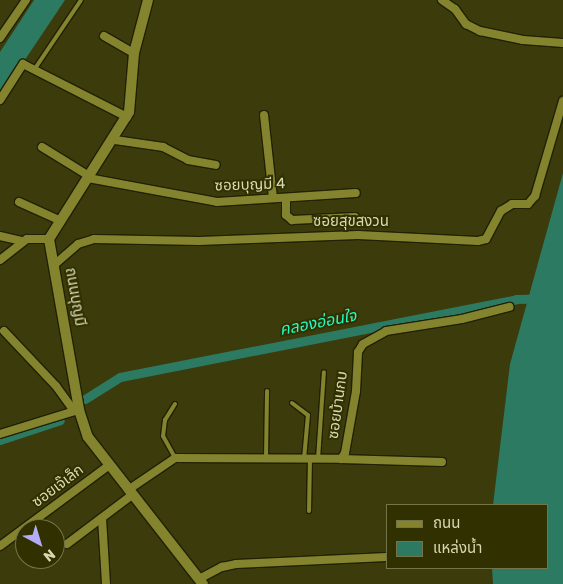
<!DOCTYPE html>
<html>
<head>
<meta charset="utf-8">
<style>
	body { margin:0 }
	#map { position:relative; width:563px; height:584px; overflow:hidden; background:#3b3b0c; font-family:Rubik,"Noto Sans Thai",sans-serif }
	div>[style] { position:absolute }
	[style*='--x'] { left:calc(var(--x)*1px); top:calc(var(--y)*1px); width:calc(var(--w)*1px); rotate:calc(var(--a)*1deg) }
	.water>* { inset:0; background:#2d7a62 }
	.canal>* { height:9px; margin:-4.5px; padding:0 4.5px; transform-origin:4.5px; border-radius:4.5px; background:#2d7a62 }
	.roads { filter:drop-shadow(1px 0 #212106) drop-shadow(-1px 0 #212106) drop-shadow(0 1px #212106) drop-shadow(0 -1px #212106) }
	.service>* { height:4px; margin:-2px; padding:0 2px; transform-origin:2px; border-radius:2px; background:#84842e }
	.minor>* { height:8px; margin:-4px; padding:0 4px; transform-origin:4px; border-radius:4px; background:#84842e }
	.tertiary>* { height:10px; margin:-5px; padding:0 5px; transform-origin:5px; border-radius:5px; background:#84842e }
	span { translate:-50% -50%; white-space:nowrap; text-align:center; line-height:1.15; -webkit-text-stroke:4px #313001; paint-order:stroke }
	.street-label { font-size:15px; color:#d7d9b0 }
	.water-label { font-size:16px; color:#25fdc6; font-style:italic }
	.legend { position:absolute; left:386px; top:504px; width:162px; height:65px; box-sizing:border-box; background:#313001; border:1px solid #737447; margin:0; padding:6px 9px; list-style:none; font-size:15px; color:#d7d9b0 }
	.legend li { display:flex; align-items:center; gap:10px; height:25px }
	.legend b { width:25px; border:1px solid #737447 }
	.north { position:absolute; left:15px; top:519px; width:50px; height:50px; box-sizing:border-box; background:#313001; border:1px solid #737447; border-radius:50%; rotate:141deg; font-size:14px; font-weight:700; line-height:20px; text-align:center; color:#d7d9b0 }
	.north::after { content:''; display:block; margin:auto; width:18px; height:22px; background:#b5acf8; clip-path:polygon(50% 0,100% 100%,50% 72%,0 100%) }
</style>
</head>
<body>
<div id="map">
	<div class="water">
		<div style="clip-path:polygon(34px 0,65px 0,0 97px,0 52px)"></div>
		<div style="clip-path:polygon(563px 173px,563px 584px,493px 584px,492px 568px,547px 568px,547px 505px,493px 505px,510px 364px)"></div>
	</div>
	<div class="canal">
		<div style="--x:85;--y:399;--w:41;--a:-32.2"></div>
		<div style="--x:120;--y:377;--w:404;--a:-11.1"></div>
		<div style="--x:516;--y:299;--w:47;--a:-1.2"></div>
		<div style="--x:0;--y:440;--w:63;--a:-18.4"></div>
	</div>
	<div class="roads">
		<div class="service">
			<div style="--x:34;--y:70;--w:84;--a:-56.1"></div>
			<div style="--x:292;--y:403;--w:20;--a:37"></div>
			<div style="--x:308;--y:415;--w:44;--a:95.2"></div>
			<div style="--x:175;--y:404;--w:19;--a:122"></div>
			<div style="--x:165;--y:420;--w:16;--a:97"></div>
			<div style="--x:163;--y:436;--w:25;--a:61"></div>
			<div style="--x:266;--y:458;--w:67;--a:-89.1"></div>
			<div style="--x:318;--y:459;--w:87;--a:-86.1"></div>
			<div style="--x:309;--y:511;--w:52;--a:-88.9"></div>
		</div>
		<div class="minor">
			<div style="--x:442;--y:0;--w:16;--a:35"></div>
			<div style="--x:455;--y:9;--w:19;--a:54"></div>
			<div style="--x:466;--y:24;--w:16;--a:27"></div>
			<div style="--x:480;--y:31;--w:44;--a:11.8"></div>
			<div style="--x:523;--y:40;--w:40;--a:4.3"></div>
			<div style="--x:104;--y:36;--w:34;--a:30"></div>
			<div style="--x:0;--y:38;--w:46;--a:-55.6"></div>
			<div style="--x:0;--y:100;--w:43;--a:-57.4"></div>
			<div style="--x:23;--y:64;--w:117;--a:27"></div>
			<div style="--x:264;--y:115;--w:83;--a:83.8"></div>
			<div style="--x:115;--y:140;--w:49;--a:8.3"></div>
			<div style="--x:163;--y:147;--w:28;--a:27"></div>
			<div style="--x:188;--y:160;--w:28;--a:10"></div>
			<div style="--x:42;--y:147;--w:55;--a:31.7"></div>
			<div style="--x:88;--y:178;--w:131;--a:10.5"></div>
			<div style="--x:217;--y:202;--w:139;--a:-3.7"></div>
			<div style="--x:286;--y:198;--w:17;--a:90"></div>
			<div style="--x:286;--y:215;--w:8;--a:40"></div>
			<div style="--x:292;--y:220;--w:63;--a:-2.7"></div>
			<div style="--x:19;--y:202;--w:44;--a:24.2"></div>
			<div style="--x:0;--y:236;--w:23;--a:13"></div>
			<div style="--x:0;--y:260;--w:34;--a:-38"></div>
			<div style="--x:27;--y:239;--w:22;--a:0"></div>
			<div style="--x:54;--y:265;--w:32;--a:-41"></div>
			<div style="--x:78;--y:244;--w:17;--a:-17"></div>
			<div style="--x:94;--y:239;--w:105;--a:1.1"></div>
			<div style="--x:199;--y:241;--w:159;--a:-2.2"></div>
			<div style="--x:358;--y:235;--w:120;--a:2.9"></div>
			<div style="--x:478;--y:241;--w:8;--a:-14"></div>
			<div style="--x:486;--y:239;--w:32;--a:-62"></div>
			<div style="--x:501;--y:211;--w:13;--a:-32"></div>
			<div style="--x:512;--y:204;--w:16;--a:0"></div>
			<div style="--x:528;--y:204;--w:11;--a:-49"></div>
			<div style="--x:535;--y:196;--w:99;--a:-73.6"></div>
			<div style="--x:4;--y:331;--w:76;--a:46.6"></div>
			<div style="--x:56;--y:386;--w:31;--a:54"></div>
			<div style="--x:0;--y:434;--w:82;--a:-17.1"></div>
			<div style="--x:341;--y:459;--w:101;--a:1.7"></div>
			<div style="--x:128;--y:490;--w:57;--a:-34.2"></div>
			<div style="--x:175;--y:458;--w:166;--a:0.3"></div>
			<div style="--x:341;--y:459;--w:7;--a:-56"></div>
			<div style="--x:345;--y:453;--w:63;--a:-79.9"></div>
			<div style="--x:356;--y:391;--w:39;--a:-87"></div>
			<div style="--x:358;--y:352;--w:9;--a:-58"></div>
			<div style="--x:363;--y:344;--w:26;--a:-29"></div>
			<div style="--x:386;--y:331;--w:77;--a:-9"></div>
			<div style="--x:462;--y:319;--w:49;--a:-14.3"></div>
			<div style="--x:102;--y:518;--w:66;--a:86.5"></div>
			<div style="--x:67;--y:544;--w:81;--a:-37"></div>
			<div style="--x:0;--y:546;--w:134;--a:-36.5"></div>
			<div style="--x:199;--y:579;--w:26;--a:-28"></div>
			<div style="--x:222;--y:567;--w:14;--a:-12"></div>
			<div style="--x:236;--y:564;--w:151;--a:-2.7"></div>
		</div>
		<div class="tertiary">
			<div style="--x:148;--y:0;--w:55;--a:104.8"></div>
			<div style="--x:134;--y:53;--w:59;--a:94.8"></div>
			<div style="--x:129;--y:112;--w:150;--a:122.2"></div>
			<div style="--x:49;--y:239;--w:174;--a:80"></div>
			<div style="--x:79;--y:410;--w:28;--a:72"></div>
			<div style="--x:88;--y:437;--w:187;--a:52"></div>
		</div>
	</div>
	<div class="street-label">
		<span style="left:250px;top:185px;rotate:-2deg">ซอยบุญมี 4</span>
		<span style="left:351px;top:222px">ซอยสุขสงวน</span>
		<span style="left:75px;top:297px;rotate:80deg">ถนนบุญมี</span>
		<span style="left:338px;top:405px;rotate:-82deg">ซอยบ้านกบ</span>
		<span style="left:58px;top:486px;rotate:-37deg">ซอยเจ๊เล็ก</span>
	</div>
	<div class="water-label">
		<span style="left:318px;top:323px;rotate:-11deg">คลองอ่อนใจ</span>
	</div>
	<ul class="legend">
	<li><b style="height:6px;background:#84842e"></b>ถนน</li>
	<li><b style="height:14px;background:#2d7a62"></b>แหล่งน้ำ</li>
	</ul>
	<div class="north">N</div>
</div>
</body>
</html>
